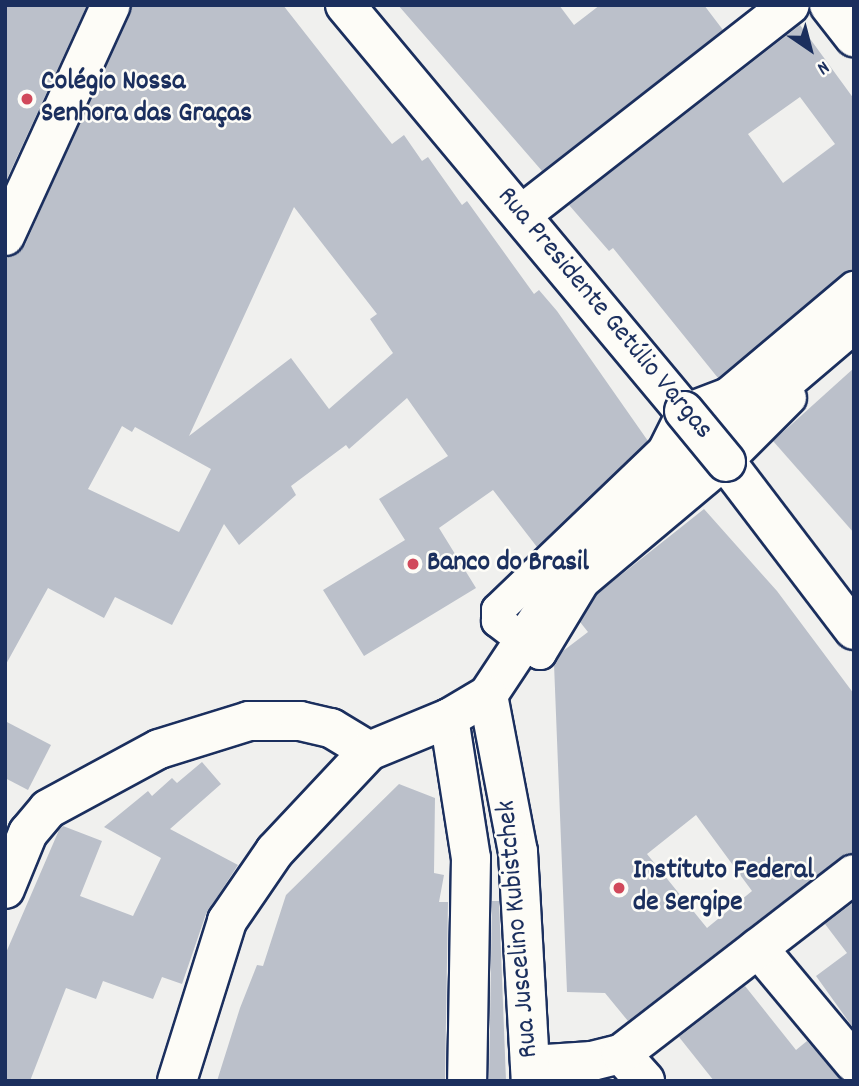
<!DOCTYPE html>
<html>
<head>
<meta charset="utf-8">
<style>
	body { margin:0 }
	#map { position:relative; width:859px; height:1086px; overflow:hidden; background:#f0f0ee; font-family:Dekko,sans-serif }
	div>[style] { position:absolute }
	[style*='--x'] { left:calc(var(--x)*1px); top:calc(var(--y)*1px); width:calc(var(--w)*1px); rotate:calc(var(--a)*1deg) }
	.building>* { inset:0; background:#bbc0ca }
	.roads { filter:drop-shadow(2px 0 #1b2f5e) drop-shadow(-2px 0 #1b2f5e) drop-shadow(0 2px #1b2f5e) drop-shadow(0 -2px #1b2f5e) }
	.pedestrian>* { height:32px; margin:-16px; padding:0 16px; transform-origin:16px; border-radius:16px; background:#fdfcf7 }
	.minor>* { height:38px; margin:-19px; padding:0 19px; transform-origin:19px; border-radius:19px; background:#fdfcf7 }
	.tertiary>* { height:38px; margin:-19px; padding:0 19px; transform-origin:19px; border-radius:19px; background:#fdfcf7 }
	.bridges { filter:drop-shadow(2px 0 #1b2f5e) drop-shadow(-2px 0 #1b2f5e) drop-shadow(0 2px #1b2f5e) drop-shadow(0 -2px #1b2f5e) }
	.tertiary-bridge>* { height:38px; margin:-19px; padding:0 19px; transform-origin:19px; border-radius:19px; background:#fdfcf7 }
	.dots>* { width:19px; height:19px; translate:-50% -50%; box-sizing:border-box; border:4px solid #fdfcf7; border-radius:50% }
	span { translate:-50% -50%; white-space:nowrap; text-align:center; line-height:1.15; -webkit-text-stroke:5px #fdfcf7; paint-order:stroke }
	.poi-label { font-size:28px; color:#1b2f5e; font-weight:700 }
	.left { translate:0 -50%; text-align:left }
	.street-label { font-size:28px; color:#1b2f5e }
	.frame { position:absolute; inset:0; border:7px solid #1b2f5e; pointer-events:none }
	.north { position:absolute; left:775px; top:14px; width:70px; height:70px; -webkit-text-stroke:5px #fdfcf7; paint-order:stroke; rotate:145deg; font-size:19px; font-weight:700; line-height:28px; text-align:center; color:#1b2f5e }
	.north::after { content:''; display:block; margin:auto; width:24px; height:32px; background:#1b2f5e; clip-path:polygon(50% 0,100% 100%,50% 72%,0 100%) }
</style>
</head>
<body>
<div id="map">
	<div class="building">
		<div style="clip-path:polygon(5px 5px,87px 5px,5px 183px)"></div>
		<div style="clip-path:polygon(evenodd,132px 5px,283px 5px,392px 144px,404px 135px,422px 161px,428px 157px,462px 205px,467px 201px,534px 294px,539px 290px,557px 311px,648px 441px,537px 547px,493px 490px,439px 528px,476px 588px,364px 656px,323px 590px,405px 540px,379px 499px,448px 456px,407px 398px,349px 449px,346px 445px,291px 486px,296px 495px,239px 545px,224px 524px,172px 625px,115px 597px,104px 618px,48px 588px,5px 666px,5px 258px,25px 245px,132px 5px,294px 207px,377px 314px,370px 319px,393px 353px,329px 409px,291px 358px,189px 436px,294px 207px,132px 5px,122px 426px,132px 432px,135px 427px,211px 469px,179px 532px,88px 489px,122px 426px)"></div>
		<div style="clip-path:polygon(398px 5px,559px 5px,574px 25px,600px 5px,704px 5px,723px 30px,542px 171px)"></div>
		<div style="clip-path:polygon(evenodd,800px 25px,854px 99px,854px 270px,842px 274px,718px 378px,613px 248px,609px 251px,569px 205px,800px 25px,800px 97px,835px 144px,783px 183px,748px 134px,800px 97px)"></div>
		<div style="clip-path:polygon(854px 368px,854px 533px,773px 441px)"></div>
		<div style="clip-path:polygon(evenodd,704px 509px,777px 591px,854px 694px,854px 853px,841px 857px,628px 1021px,605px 993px,567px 992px,554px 664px,563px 651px,588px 632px,580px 622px,597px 594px,704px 509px,696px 815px,752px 891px,707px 928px,647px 854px,696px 815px)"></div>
		<div style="clip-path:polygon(5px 721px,51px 745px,28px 790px,5px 778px)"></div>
		<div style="clip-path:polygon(202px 762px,221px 784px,170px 829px,238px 865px,206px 914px,182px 984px,162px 977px,153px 999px,103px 981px,96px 999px,66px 988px,30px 1081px,5px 1081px,5px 955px,59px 830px,63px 826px,102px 841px,80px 896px,133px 916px,161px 858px,104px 827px,148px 791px,152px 796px,172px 778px,177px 783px)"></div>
		<div style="clip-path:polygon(399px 784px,435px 798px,434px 873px,444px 875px,439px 902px,448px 902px,445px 1081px,217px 1081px,240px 1008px,257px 965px,263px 966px,286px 895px)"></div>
		<div style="clip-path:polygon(492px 901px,499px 901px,506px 1081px,489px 1081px)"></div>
		<div style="clip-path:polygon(854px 902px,854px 1029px,816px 976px,847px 953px,825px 924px)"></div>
		<div style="clip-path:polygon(745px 986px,796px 1050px,807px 1041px,842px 1081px,714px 1081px,679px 1037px)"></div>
	</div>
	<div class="roads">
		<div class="pedestrian">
			<div style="--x:790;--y:398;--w:91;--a:135"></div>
			<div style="--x:726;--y:462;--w:187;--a:140"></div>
			<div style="--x:583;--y:582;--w:83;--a:121.2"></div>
			<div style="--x:540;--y:653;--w:53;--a:-142.7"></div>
			<div style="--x:498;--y:621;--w:11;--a:-90"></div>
			<div style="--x:498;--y:610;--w:230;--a:-43.8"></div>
			<div style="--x:664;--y:451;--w:45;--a:-63.4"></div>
			<div style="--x:684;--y:411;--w:47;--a:-21.1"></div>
			<div style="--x:728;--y:394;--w:165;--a:-40.1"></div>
		</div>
		<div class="minor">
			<div style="--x:829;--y:5;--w:41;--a:52"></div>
			<div style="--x:521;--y:215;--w:341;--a:-38"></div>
			<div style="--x:488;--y:695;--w:138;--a:-56.5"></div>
			<div style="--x:564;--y:580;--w:78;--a:-46"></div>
			<div style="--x:618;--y:524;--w:310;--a:-40.4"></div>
			<div style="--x:5;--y:889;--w:61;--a:-67.7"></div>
			<div style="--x:28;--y:833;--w:31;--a:-50"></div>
			<div style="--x:48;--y:809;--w:126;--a:-28.4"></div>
			<div style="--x:159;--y:749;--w:94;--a:-17.3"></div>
			<div style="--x:249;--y:721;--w:51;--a:0"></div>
			<div style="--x:300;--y:721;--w:32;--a:13"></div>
			<div style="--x:331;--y:728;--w:44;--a:31.2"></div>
			<div style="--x:758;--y:948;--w:150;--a:50.1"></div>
			<div style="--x:621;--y:1054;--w:36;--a:48"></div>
			<div style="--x:531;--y:1065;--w:61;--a:-3.8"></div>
			<div style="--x:592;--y:1061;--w:30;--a:-14"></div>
			<div style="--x:621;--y:1054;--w:294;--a:-37.7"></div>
		</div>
		<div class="tertiary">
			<div style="--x:345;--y:5;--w:529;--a:50.14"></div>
			<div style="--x:5;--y:236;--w:254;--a:-65.4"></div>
			<div style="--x:726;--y:462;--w:211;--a:52.7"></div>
			<div style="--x:449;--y:718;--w:142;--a:81.1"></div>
			<div style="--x:471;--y:858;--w:223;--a:91"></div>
			<div style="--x:177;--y:1081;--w:168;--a:-72.6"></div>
			<div style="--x:227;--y:921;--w:85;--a:-55.6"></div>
			<div style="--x:275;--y:851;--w:137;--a:-46.8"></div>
			<div style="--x:369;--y:751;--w:87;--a:-22.4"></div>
			<div style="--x:449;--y:718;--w:45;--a:-30.5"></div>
			<div style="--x:488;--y:695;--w:160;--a:79.2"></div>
			<div style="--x:518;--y:852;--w:229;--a:86.8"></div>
		</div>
	</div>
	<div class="bridges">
		<div class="tertiary-bridge">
			<div style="--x:684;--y:411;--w:66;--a:50.5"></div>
		</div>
	</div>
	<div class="dots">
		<div style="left:27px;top:99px;background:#d1495b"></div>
		<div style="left:413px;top:564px;background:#d1495b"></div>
		<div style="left:619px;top:888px;background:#d1495b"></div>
	</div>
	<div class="poi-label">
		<span class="left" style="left:41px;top:99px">Colégio Nossa<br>Senhora das Graças</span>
		<span class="left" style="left:427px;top:564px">Banco do Brasil</span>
		<span class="left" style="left:633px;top:888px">Instituto Federal<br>de Sergipe</span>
	</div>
	<div class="street-label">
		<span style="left:604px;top:314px;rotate:50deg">Rua Presidente Getúlio Vargas</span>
		<span style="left:519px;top:929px;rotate:-95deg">Rua Juscelino Kubistchek</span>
	</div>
	<div class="frame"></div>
	<div class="north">N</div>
</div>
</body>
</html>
